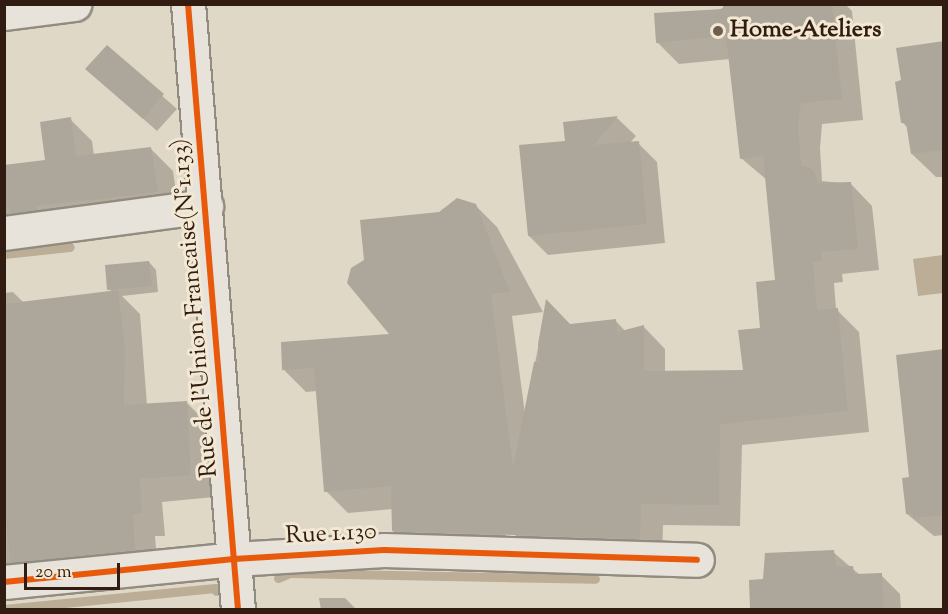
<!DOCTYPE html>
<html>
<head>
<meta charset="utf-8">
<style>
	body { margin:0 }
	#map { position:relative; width:948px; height:614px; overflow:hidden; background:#e0d8c6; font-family:"Sorts Mill Goudy",serif }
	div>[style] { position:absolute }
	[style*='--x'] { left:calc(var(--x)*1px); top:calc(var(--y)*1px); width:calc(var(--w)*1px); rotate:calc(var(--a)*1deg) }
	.water>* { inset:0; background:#bbad96 }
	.shadow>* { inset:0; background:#0003 }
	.stream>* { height:9px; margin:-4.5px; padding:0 4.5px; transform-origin:4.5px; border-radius:4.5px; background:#bbad96 }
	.building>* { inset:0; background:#ada69a }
	.roads { filter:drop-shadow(2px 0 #928c80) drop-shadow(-2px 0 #928c80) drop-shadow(0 2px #928c80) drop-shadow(0 -2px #928c80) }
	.minor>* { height:33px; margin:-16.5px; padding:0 16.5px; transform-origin:16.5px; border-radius:16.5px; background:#e7e2da }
	.cycleway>* { height:6px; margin:-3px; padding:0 3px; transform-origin:3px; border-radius:3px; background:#e8590c }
	.dots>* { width:16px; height:16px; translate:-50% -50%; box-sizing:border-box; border:3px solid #f2e8d3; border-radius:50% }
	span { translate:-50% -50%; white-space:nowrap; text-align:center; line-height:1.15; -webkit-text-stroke:6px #f2e8d3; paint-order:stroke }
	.poi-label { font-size:24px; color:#301c10; font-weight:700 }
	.left { translate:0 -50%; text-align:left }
	.street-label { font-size:24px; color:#301c10 }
	.frame { position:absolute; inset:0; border:6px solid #301c10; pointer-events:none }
	.scale { position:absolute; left:24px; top:563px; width:96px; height:27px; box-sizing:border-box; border:3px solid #301c10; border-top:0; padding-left:8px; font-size:18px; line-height:21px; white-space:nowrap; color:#301c10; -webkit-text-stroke:4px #f2e8d3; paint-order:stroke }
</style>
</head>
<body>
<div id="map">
	<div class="water">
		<div style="clip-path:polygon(943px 255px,943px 293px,918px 296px,913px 259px)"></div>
	</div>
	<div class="shadow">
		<div style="clip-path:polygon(730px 4px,845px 4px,852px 11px,863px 120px,822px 124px,820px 148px,822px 181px,851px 184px,872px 206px,879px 270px,842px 274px,843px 282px,834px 283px,836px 309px,859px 332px,869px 432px,742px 445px,740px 526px,663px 525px,662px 561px,537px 557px,515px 535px,509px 498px,503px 556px,415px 553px,393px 531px,393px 509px,348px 513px,326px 491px,317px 391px,306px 392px,284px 370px,392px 336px,440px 213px,475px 205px,497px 227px,543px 312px,512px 316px,525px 414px,547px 302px,570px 325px,615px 320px,626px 332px,644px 327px,665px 349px,665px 372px,744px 371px,777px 282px,767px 180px,741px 158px,730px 59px,679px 64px,657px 42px)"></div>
		<div style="clip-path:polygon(944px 43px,944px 177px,936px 177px,912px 154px,909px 129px,902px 122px,902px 82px)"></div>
		<div style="clip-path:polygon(107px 47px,177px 109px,157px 131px,87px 69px)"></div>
		<div style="clip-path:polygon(617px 118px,636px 136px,629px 144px,638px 143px,657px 162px,665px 243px,548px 255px,529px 236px,566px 142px,565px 123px)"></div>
		<div style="clip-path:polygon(70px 119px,92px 141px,94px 155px,151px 149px,173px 171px,179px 214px,8px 241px,4px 251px,4px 167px,47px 161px)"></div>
		<div style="clip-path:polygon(149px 262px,156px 270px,158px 292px,122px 296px,140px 314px,147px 405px,186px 402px,209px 425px,214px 497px,162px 502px,165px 536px,155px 536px,158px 573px,4px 588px,4px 293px,13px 292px,24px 303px,112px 292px,109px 289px)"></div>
		<div style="clip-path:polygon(944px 351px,944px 535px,934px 536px,907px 514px,910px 479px)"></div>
		<div style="clip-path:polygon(833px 552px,860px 575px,881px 575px,900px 594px,901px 610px,732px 610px,752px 609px,765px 581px)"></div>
		<div style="clip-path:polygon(319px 598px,345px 598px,357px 610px,321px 610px)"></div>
	</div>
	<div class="stream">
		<div style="--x:4;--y:254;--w:66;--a:-6.1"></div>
		<div style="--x:278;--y:578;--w:13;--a:-23"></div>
		<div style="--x:290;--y:573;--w:305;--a:1.1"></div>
		<div style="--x:4;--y:609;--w:212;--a:-5.7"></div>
		<div style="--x:215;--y:588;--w:3;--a:72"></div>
	</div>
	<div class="building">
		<div style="clip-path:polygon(723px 4px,832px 4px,842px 99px,801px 103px,798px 125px,801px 165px,813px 170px,818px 183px,851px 182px,858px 249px,821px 252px,822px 260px,813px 262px,817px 310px,838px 308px,848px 411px,720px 424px,719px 505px,641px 504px,640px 539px,392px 531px,391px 486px,324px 492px,314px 368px,282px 370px,281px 342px,389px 334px,347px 283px,351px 268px,364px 260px,360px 220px,439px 212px,457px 198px,476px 204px,510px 292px,491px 294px,513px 468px,534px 362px,539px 361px,538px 344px,546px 299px,570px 324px,616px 319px,617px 332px,644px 325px,644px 371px,743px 370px,738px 330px,760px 328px,756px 282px,775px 280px,763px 156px,740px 159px,726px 36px,656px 43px,654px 13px,723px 9px)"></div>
		<div style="clip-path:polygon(944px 41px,944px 150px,911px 154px,906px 123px,901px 123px,895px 82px,901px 80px,896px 48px)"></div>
		<div style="clip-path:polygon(107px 45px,164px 94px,143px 119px,85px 69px)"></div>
		<div style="clip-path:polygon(618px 116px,594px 145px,639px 141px,647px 224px,528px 236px,519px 145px,565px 141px,563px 122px)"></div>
		<div style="clip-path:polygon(71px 117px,76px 156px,151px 147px,158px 192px,37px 206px,37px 210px,10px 213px,9px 209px,4px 210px,4px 165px,45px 160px,40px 122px)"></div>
		<div style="clip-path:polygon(149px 261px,152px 286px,107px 290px,105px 265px)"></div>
		<div style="clip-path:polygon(118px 290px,125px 349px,124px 405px,187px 401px,191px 475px,140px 479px,142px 513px,133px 514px,135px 550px,10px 563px,4px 494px,4px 304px)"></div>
		<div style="clip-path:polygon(944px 349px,944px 515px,913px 518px,913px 514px,906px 514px,902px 478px,909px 477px,896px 355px)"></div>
		<div style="clip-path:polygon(834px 550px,836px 567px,853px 566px,854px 574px,882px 573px,883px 609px,750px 609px,749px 580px,763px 579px,765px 553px)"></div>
	</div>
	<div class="roads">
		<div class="minor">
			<div style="--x:188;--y:4;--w:608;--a:85.28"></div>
			<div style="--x:4;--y:13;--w:71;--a:-7.3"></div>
			<div style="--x:4;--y:233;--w:204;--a:-7.6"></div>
			<div style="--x:4;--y:582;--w:231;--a:-5.7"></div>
			<div style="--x:234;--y:559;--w:150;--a:-3.4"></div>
			<div style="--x:384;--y:550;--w:313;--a:1.8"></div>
		</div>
	</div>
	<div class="cycleway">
		<div style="--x:188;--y:4;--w:608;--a:85.28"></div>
		<div style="--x:4;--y:582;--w:231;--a:-5.7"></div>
		<div style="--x:234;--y:559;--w:150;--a:-3.4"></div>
		<div style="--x:384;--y:550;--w:313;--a:1.8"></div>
	</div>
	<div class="dots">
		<div style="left:718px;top:31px;background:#6e5e50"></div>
	</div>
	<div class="poi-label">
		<span class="left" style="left:730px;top:31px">Home-Ateliers</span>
	</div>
	<div class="street-label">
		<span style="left:196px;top:308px;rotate:-95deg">Rue de l'Union Francaise(N°1.133)</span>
		<span style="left:331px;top:535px;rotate:-3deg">Rue 1.130</span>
	</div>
	<div class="frame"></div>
	<div class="scale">20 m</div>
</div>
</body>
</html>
